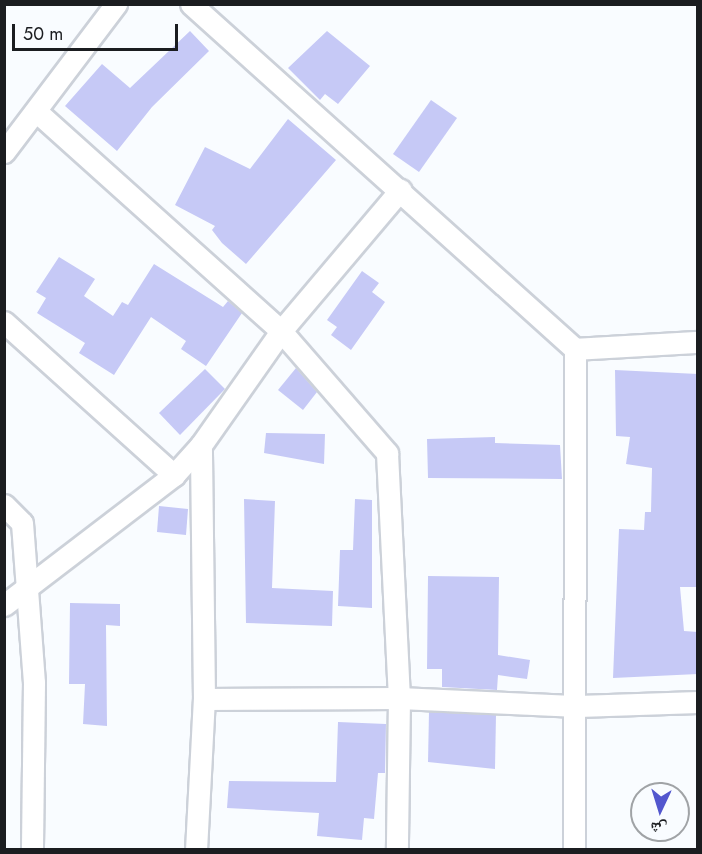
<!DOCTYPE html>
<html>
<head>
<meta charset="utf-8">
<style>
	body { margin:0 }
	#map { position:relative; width:702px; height:854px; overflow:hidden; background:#f9fcff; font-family:Jost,"Noto Naskh Arabic",sans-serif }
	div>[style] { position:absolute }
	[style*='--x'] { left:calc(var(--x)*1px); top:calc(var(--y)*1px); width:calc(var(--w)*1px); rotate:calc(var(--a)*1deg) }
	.building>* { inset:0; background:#c6c9f6 }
	.roads { filter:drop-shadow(2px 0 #ccd1d9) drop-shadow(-2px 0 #ccd1d9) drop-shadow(0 2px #ccd1d9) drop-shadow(0 -2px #ccd1d9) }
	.street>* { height:21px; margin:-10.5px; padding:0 10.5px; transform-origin:10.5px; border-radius:10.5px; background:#fff }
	span { translate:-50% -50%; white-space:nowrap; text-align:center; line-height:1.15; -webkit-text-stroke:4.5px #f9fcff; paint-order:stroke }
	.frame { position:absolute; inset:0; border:6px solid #1b1d20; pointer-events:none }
	.north { position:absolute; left:630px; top:782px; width:60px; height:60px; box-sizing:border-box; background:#f9fcff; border:2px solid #a0a3a6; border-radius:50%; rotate:184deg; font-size:16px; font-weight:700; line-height:24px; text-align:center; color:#1b1d20 }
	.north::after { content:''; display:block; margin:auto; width:21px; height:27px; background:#5357ce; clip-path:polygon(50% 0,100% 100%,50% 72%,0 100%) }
	.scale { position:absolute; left:12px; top:24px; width:166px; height:27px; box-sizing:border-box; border:3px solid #1b1d20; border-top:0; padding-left:8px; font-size:18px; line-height:21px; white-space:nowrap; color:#1b1d20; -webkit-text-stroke:4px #f9fcff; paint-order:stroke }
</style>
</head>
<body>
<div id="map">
	<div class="building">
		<div style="clip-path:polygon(190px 31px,209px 51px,152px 107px,117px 151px,65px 106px,102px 64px,130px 88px)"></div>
		<div style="clip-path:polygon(327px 31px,370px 66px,338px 104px,325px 94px,320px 100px,288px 68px)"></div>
		<div style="clip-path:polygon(431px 100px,457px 118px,419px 172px,393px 154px)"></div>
		<div style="clip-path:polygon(288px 119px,336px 160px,246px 264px,222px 243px,212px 230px,215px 226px,175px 205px,205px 147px,250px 169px)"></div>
		<div style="clip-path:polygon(59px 257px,95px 279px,84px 296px,113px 316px,122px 302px,128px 305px,154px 264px,223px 307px,228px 301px,242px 313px,206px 366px,181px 349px,186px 341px,151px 317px,114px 375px,79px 353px,85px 343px,37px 313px,46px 298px,36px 292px)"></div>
		<div style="clip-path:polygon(362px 271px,379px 283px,372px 292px,385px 302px,351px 350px,331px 335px,337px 327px,327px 320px)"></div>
		<div style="clip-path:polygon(296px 368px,317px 392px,303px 410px,278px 390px)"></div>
		<div style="clip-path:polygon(205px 369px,225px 389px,180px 435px,159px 413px)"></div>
		<div style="clip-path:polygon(615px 370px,698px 374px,698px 587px,680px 587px,684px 631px,698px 632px,698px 674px,613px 678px,619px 529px,644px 530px,645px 512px,651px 512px,652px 468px,626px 464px,630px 437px,616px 436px)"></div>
		<div style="clip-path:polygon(266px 433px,325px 434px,324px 464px,264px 453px)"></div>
		<div style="clip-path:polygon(495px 437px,495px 443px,560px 445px,562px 479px,428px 478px,427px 439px)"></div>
		<div style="clip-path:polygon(244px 499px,275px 501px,272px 588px,333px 591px,332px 626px,246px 623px)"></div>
		<div style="clip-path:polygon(355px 499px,372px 500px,372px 608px,338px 606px,340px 550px,353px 550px)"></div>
		<div style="clip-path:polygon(159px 506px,188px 509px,186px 535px,157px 532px)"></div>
		<div style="clip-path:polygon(428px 576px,499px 577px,498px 655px,530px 660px,527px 679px,498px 675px,497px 690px,442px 687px,442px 669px,427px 669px)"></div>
		<div style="clip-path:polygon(70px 603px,120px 604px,120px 626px,106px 625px,107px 726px,83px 724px,85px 684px,69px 684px)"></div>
		<div style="clip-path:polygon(429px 712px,496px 715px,495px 769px,428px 762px)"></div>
		<div style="clip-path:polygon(338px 722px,386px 724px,385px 773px,378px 773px,374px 819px,364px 818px,362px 840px,317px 836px,319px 813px,227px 808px,229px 781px,336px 782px)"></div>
	</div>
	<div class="roads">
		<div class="street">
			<div style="--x:191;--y:4;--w:516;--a:41.94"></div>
			<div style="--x:575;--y:349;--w:501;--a:90.11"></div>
			<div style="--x:37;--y:112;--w:328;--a:41.9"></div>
			<div style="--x:281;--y:331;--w:162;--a:49"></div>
			<div style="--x:387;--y:453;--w:245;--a:87.2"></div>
			<div style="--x:399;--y:698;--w:152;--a:90.8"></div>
			<div style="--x:4;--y:152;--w:186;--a:-52.9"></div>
			<div style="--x:4;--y:322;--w:229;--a:42"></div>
			<div style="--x:174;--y:475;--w:40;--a:-48"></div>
			<div style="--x:575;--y:349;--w:123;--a:-3.3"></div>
			<div style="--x:4;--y:505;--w:25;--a:45"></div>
			<div style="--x:22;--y:523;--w:160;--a:85.7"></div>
			<div style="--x:34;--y:683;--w:167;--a:90.7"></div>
			<div style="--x:4;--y:605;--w:214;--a:-37.4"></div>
			<div style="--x:204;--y:699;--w:195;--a:-0.3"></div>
			<div style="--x:399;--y:698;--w:179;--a:2.6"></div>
			<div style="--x:578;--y:706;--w:120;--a:-1.9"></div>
			<div style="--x:196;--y:850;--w:151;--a:-87"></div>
			<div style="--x:204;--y:699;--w:254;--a:-90.7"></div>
			<div style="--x:201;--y:445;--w:139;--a:-54.9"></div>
			<div style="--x:281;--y:331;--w:185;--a:-49.8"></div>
		</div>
	</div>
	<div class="frame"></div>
	<div class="north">ش</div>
	<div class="scale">50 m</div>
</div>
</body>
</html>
